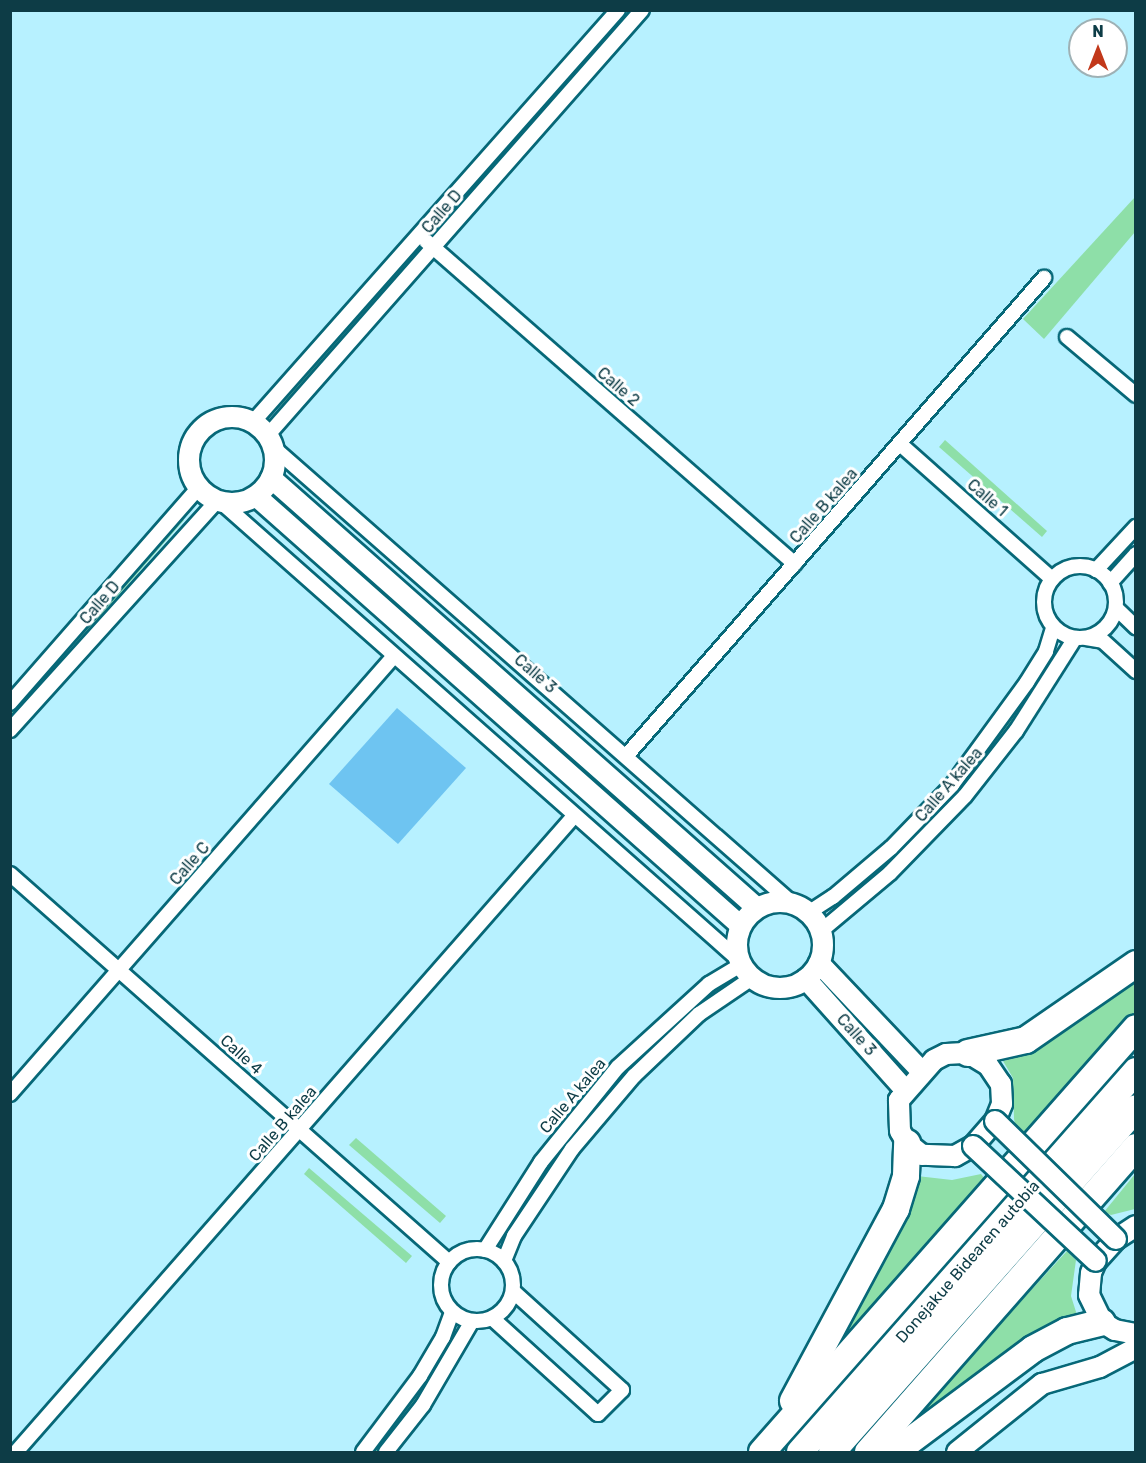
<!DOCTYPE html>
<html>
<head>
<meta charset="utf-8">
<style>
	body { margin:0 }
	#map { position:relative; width:1146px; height:1463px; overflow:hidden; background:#b7f1ff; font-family:Rubik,sans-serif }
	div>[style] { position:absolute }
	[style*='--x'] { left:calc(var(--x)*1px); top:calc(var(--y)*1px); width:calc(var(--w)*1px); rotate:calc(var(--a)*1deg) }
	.green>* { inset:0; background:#8edfa8 }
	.building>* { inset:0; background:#6ec4f1 }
	.roads { filter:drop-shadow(2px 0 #076878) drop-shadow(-2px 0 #076878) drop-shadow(0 2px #076878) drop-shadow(0 -2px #076878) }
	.street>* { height:14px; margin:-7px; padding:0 7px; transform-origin:7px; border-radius:7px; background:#fff }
	.street>.ring { margin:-7px; padding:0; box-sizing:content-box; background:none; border:14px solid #fff; border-radius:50% }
	.secondary>* { height:20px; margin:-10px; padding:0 10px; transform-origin:10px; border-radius:10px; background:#fff }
	.secondary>.ring { margin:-10px; padding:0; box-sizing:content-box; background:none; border:20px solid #fff; border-radius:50% }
	.highway>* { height:26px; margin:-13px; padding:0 13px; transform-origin:13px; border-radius:13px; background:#fff }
	.bridges { filter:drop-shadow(2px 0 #076878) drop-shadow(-2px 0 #076878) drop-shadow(0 2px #076878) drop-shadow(0 -2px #076878) }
	.secondary-bridge>* { height:20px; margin:-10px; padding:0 10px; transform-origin:10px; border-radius:10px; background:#fff }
	span { translate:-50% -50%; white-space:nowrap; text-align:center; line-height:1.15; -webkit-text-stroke:6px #fff; paint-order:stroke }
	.street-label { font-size:16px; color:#0d3c46 }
	.frame { position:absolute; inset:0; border:12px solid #0d3c46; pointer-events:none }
	.north { position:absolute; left:1068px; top:18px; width:60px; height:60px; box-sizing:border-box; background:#fff; border:2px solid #9eb1b5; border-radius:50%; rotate:0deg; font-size:16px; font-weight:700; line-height:24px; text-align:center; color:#0d3c46 }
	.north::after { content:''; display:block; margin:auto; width:21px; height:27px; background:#c2381a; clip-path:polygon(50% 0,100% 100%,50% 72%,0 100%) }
</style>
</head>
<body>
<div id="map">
	<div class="green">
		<div style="clip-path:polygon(599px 40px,602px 43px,449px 220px,445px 217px)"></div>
		<div style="clip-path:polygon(1135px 197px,1135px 232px,1044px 339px,1023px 319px)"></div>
		<div style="clip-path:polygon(404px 264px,407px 267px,284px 407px,281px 404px)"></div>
		<div style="clip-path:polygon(945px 440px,1047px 531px,1042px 537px,939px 447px)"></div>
		<div style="clip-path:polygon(285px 504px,436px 637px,431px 642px,280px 510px)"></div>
		<div style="clip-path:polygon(181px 518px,184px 520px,75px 645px,72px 642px)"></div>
		<div style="clip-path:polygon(446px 646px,618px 797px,613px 802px,441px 651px)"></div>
		<div style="clip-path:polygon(65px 651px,67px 653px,11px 717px,11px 712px)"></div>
		<div style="clip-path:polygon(1049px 660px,1052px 662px,1024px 706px,963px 787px,961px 784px,991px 747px)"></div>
		<div style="clip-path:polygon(953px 793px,955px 796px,916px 838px,844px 903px,842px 900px,914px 835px)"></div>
		<div style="clip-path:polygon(626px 804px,732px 899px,728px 903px,621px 809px)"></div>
		<div style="clip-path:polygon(1135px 976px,1135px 1012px,1018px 1140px,1014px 1119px,1013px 1078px,1003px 1061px,1022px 1056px)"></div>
		<div style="clip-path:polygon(709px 992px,711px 995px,648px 1051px,605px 1098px,602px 1095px,645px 1049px)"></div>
		<div style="clip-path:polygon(839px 993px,901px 1064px,900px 1068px,896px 1068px,835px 997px)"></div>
		<div style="clip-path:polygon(593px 1105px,596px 1108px,543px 1176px,510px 1229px,507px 1227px,540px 1174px)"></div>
		<div style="clip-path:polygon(356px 1138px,446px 1216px,440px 1223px,349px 1145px)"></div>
		<div style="clip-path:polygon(309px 1168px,412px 1256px,406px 1263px,304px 1174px)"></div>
		<div style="clip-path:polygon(981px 1174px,985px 1179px,919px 1267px,806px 1394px,917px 1190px,917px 1176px,952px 1180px)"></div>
		<div style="clip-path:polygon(1135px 1174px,1135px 1209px,1111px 1215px,1104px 1212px)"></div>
		<div style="clip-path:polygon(1067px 1251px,1076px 1260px,1071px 1296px,1077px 1315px,1041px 1333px,882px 1452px)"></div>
		<div style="clip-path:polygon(447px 1347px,450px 1348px,416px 1401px,378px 1452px,373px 1452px)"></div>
	</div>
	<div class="building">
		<div style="clip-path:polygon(397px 708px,466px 768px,398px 844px,329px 784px)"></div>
	</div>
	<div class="roads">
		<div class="street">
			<div style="--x:426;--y:241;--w:490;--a:41.2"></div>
			<div style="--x:1067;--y:337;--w:90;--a:40"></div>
			<div style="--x:253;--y:422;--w:550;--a:-48.46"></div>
			<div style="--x:268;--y:435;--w:566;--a:-48.65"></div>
			<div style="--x:900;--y:444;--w:203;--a:41.6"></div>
			<div style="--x:274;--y:448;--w:691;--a:41.3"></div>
			<div style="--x:221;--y:502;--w:691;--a:41.48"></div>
			<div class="ring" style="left:1044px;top:566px;width:58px;height:58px"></div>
			<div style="--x:1096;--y:570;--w:59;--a:-47.1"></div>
			<div style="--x:1110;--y:583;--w:39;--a:-48"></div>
			<div style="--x:1116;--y:608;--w:28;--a:44"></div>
			<div style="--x:1086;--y:638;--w:17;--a:10"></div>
			<div style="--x:1103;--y:641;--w:45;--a:42.3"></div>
			<div style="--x:10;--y:703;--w:286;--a:-48.8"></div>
			<div style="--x:10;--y:730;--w:309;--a:-47.9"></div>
			<div style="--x:627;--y:755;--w:634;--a:-48.84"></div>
			<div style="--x:10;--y:874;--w:586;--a:41.47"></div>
			<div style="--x:808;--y:913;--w:30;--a:-33"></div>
			<div style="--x:833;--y:897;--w:76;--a:-40.2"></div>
			<div style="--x:891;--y:848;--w:88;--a:-45.9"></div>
			<div style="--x:952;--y:785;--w:127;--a:-53.9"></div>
			<div style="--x:1027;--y:682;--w:36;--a:-58"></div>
			<div style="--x:1046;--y:651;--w:24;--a:-73"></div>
			<div style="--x:821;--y:931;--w:90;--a:-40"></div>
			<div style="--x:890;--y:873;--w:107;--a:-45.8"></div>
			<div style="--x:965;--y:796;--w:83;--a:-51.9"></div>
			<div style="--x:1016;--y:731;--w:110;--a:-57.6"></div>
			<div style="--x:10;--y:1094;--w:582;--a:-48.76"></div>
			<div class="ring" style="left:441px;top:1249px;width:58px;height:58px"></div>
			<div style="--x:485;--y:1250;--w:104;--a:-57.5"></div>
			<div style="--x:541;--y:1162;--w:122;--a:-51"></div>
			<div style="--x:618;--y:1067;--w:123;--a:-42.4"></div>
			<div style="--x:709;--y:984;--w:37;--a:-31"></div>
			<div style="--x:504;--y:1261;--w:27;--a:-68"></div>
			<div style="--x:514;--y:1236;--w:105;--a:-56.3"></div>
			<div style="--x:572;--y:1149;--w:96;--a:-49.7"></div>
			<div style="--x:634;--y:1076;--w:90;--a:-43.6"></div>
			<div style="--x:699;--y:1014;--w:64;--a:-34.2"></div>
			<div style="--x:492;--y:1318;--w:143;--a:42.2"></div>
			<div style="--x:598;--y:1414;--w:34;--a:-45"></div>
			<div style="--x:622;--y:1390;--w:147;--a:-137.8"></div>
			<div style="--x:16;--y:1452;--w:846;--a:-48.74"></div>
			<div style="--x:363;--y:1452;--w:95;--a:-53.1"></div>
			<div style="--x:420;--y:1376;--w:45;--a:-59.5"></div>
			<div style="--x:443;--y:1337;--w:27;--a:-70"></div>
			<div style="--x:386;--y:1452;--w:60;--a:-51.8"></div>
			<div style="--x:423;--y:1405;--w:97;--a:-59.7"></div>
		</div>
		<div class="secondary">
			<div class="ring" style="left:189px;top:417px;width:66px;height:66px"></div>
			<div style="--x:271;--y:478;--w:649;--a:41.5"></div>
			<div style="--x:256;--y:496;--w:648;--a:41.56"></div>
			<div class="ring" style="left:737px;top:902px;width:66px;height:66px"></div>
			<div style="--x:819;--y:963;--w:150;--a:46.6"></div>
			<div style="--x:806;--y:979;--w:150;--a:48.2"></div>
			<div style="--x:968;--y:1053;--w:23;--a:31"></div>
			<div style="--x:988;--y:1065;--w:23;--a:56"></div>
			<div style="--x:1001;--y:1084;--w:20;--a:87"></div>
			<div style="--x:1002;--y:1104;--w:18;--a:112"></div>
			<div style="--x:995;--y:1121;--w:33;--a:131"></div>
			<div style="--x:973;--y:1146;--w:21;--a:151"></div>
			<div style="--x:955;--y:1156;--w:33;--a:-178"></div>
			<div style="--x:922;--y:1155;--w:19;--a:-141"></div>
			<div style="--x:907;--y:1143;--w:14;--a:-120"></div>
			<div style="--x:900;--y:1131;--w:31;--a:-92"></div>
			<div style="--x:899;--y:1100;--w:53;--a:-48.8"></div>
			<div style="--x:934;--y:1060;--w:13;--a:-27"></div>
			<div style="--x:946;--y:1054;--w:22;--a:-3"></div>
			<div style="--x:1136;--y:1226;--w:24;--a:147"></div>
			<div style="--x:1116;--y:1239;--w:30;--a:132"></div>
			<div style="--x:1096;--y:1261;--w:13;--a:113"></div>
			<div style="--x:1091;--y:1273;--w:22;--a:95"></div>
			<div style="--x:1089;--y:1295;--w:30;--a:64"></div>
			<div style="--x:1102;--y:1322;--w:15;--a:32"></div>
			<div style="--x:1115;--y:1330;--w:21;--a:11"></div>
			<div style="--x:957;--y:1452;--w:109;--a:-38.7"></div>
			<div style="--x:1042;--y:1384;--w:60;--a:-16.3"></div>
			<div style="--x:1100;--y:1367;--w:41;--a:-27.8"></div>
		</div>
		<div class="highway">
			<div style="--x:968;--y:1053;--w:59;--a:-12.6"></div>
			<div style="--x:1026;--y:1040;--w:134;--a:-34.6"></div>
			<div style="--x:793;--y:1401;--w:218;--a:-61.8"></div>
			<div style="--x:896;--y:1209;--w:34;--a:-73"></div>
			<div style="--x:906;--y:1176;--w:33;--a:-88"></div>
			<div style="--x:762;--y:1452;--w:565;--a:-48.59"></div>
			<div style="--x:800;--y:1452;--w:508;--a:-48.59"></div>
			<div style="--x:832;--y:1452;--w:459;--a:-48.5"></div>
			<div style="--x:868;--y:1452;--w:406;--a:-48.7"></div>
			<div style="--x:895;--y:1452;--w:172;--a:-36.7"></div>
			<div style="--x:1033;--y:1349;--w:38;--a:-28"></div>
			<div style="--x:1067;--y:1331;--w:36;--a:-14"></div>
		</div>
	</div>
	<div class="bridges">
		<div class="secondary-bridge">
			<div style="--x:995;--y:1121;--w:169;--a:44.3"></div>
			<div style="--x:973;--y:1146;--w:168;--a:43.1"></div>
		</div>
	</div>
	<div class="street-label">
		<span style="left:442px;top:212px;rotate:-49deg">Calle D</span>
		<span style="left:618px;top:387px;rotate:41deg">Calle 2</span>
		<span style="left:987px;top:498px;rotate:41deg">Calle 1</span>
		<span style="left:824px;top:506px;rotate:-49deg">Calle B kalea</span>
		<span style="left:100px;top:603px;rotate:-49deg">Calle D</span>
		<span style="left:535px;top:674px;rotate:41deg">Calle 3</span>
		<span style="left:949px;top:785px;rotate:-49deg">Calle A kalea</span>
		<span style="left:190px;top:864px;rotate:-49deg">Calle C</span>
		<span style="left:856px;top:1035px;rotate:48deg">Calle 3</span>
		<span style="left:241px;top:1055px;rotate:42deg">Calle 4</span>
		<span style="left:573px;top:1096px;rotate:-50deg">Calle A kalea</span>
		<span style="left:283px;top:1124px;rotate:-49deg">Calle B kalea</span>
		<span style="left:968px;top:1262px;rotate:-49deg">Donejakue Bidearen autobia</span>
	</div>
	<div class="frame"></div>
	<div class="north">N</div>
</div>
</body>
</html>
